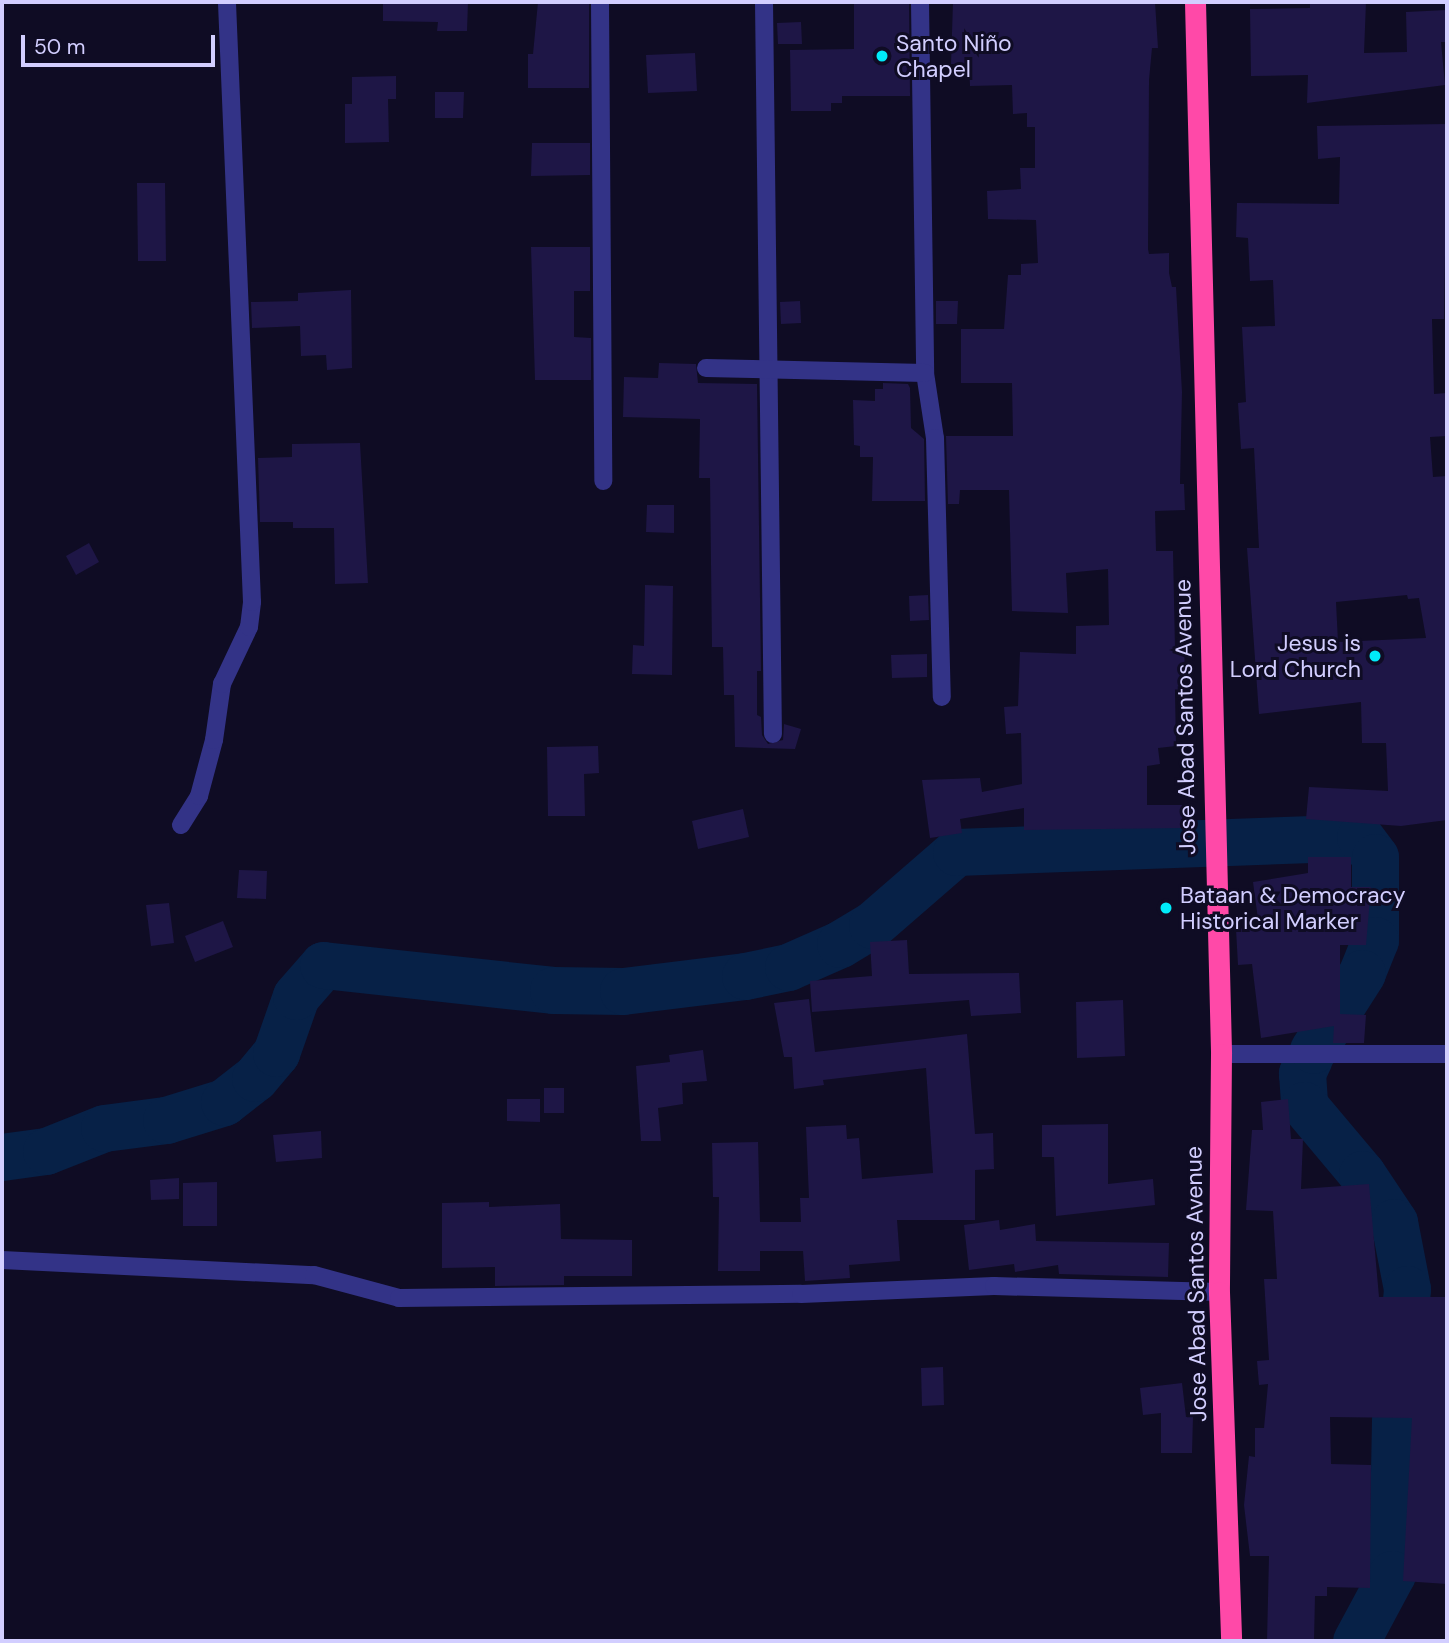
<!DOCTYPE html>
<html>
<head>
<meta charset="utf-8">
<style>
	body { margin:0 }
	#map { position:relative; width:1449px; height:1643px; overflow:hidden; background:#0f0c24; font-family:"DM Sans",sans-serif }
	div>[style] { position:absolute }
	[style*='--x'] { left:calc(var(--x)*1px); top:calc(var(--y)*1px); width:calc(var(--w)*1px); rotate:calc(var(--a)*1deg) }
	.river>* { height:47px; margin:-23.5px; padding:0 23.5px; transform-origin:23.5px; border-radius:23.5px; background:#072147 }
	.building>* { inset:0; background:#1e1646 }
	.street>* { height:18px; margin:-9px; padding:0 9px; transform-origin:9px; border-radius:9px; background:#333387 }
	.highway>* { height:21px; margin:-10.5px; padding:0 10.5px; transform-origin:10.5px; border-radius:10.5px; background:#ff49a8 }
	.dots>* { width:19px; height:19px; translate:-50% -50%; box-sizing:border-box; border:4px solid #0f0c24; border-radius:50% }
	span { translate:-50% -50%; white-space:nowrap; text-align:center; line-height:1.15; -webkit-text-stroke:6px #0f0c24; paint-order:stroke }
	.poi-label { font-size:23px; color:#d2ceff }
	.left { translate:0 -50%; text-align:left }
	.right { translate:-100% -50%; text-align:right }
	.street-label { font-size:23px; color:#d2ceff }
	.frame { position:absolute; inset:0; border:4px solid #d2ceff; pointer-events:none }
	.scale { position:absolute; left:21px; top:35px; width:194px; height:32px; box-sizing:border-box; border:4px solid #d2ceff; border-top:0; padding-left:9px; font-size:21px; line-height:24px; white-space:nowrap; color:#d2ceff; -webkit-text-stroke:5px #0f0c24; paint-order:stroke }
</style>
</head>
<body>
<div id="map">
	<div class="river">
		<div style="--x:1309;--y:1058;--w:17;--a:115"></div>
		<div style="--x:1302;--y:1073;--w:32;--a:86"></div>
		<div style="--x:1304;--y:1105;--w:90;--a:50"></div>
		<div style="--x:1362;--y:1174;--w:58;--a:56.3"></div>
		<div style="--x:1394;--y:1222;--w:68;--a:79"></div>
		<div style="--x:1407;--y:1289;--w:132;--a:95.2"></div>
		<div style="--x:1395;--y:1420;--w:154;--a:91.1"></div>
		<div style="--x:1392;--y:1574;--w:76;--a:118.2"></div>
		<div style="--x:2;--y:1157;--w:44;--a:-7.8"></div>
		<div style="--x:46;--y:1151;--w:62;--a:-21.6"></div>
		<div style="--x:104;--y:1128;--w:63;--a:-7.4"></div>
		<div style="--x:166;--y:1120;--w:61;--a:-17.2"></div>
		<div style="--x:224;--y:1102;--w:39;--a:-38"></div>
		<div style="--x:255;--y:1078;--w:33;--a:-50"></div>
		<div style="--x:276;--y:1053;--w:60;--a:-70.7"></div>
		<div style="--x:296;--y:996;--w:41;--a:-48.9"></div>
		<div style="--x:323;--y:965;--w:231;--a:6.2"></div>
		<div style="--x:553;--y:990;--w:70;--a:0.8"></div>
		<div style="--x:623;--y:991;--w:123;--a:-7"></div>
		<div style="--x:745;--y:976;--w:44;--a:-11.8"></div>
		<div style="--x:788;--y:967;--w:57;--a:-23.9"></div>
		<div style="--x:840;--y:944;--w:37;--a:-31"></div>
		<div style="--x:872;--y:925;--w:111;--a:-41"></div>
		<div style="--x:956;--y:852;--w:404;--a:-2.1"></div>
		<div style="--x:1360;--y:837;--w:25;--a:53"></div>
		<div style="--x:1375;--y:857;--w:83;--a:90"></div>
		<div style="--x:1375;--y:940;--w:35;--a:112"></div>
		<div style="--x:1362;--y:973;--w:91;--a:122.5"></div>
	</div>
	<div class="building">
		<div style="clip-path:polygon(383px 2px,468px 2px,467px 31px,437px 31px,438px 22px,383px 21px)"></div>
		<div style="clip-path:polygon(538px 2px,589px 2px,589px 88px,528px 88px,528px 54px,533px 54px)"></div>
		<div style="clip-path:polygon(854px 2px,909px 2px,910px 96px,842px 96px,842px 103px,831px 103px,831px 111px,791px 111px,790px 50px,854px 49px)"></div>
		<div style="clip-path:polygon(953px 2px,1155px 2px,1158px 48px,1152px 48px,1149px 80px,1148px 249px,1149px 254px,1169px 253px,1169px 273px,1172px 287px,1176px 287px,1182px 392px,1180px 484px,1184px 484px,1185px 510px,1155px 511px,1156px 551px,1173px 551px,1175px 649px,1184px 648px,1185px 670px,1182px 693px,1175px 692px,1176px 746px,1158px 748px,1160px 764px,1147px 766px,1147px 805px,1183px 805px,1183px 828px,1024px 830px,1024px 808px,960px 819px,962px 833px,930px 838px,922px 780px,980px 778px,982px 792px,1022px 784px,1021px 733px,1006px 734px,1004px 707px,1018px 706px,1020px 652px,1076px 654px,1076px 626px,1109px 625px,1108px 569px,1066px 573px,1068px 613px,1012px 611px,1009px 490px,960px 490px,959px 504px,948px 504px,946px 436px,1013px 436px,1012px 383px,961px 383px,961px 329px,1004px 329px,1008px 275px,1021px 275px,1021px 264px,1038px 263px,1036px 220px,988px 219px,987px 191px,1021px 189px,1020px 168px,1035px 168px,1035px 127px,1027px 127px,1027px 113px,1013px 114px,1012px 85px,970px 86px,969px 64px,951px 64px)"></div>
		<div style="clip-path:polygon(1310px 2px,1366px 2px,1364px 53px,1407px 52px,1406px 12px,1447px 10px,1447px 42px,1441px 42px,1445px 85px,1307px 103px,1308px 75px,1251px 76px,1250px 9px,1310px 8px)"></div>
		<div style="clip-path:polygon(801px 22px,802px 44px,778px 44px,777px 23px)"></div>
		<div style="clip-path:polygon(695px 53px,697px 91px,648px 93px,646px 55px)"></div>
		<div style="clip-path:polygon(396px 76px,396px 99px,388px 99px,389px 142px,345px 143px,345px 104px,352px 104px,352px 77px)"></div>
		<div style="clip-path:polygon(435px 92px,464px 92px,463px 118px,435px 118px)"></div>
		<div style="clip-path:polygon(evenodd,1447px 124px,1444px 319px,1432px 319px,1434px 394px,1447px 393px,1447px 436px,1430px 437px,1433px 477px,1447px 476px,1447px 820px,1401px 826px,1306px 819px,1309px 787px,1388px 791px,1386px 743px,1362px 743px,1361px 702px,1259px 714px,1247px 548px,1259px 548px,1254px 448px,1241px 449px,1238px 403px,1246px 402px,1242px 327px,1275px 326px,1273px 280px,1250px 281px,1248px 238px,1236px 237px,1237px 203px,1339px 204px,1340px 157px,1318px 159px,1317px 126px,1447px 124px,1407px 595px,1408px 599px,1419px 598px,1426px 638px,1338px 642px,1336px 602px,1407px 595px)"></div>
		<div style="clip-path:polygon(532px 143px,590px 143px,590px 175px,531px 176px)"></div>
		<div style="clip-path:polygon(137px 183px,165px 183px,166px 261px,138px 261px)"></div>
		<div style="clip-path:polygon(531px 247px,590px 247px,590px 291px,574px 291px,574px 337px,591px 338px,591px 380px,535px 380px)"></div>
		<div style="clip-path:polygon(351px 290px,352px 368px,327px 370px,326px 355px,301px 356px,300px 326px,252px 328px,251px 302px,298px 301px,298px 293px)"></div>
		<div style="clip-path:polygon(800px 301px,801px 323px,781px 324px,780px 302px)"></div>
		<div style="clip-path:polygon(936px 301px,958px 301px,957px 324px,936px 324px)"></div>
		<div style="clip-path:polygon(659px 363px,696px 364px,698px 383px,757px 384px,761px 671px,757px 671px,757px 715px,761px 717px,762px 735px,768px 744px,783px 740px,784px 724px,801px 729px,795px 749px,735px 747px,734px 695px,724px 695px,723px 647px,712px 647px,710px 478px,699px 478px,700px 419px,623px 417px,624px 377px,658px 378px)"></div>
		<div style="clip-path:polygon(883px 383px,908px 384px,910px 388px,911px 428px,924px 439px,925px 501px,872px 501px,873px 457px,860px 457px,860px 446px,854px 445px,853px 400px,875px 401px,875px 389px,883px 389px)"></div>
		<div style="clip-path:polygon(360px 443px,368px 583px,335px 584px,334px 528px,293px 528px,293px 522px,260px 522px,258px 458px,292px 457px,292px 444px)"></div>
		<div style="clip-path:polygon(647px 505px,674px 505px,674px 533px,646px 532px)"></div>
		<div style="clip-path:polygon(89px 543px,99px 562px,76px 575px,66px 556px)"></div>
		<div style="clip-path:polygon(645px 585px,673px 586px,672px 675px,632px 674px,633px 645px,644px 646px)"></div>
		<div style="clip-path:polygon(928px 595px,929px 620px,910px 621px,909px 596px)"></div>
		<div style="clip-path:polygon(927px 654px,927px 677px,892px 678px,891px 655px)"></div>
		<div style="clip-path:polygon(598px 746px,599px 773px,584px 774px,585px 816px,548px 816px,547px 747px)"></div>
		<div style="clip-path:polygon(743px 809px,749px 837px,698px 849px,692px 821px)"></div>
		<div style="clip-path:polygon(1308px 857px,1351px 857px,1351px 887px,1371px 887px,1366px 945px,1340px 945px,1340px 1014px,1366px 1015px,1364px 1043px,1333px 1043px,1334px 1026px,1261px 1038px,1252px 964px,1238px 965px,1236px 929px,1259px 927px,1253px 882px,1308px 873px)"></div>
		<div style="clip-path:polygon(239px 870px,267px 871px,266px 899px,237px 898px)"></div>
		<div style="clip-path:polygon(169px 903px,174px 943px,151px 946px,146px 905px)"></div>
		<div style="clip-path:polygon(223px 921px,233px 947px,195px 962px,185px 936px)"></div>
		<div style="clip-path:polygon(907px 940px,909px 974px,1019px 973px,1021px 1013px,971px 1016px,969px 1000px,812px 1012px,810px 981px,872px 976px,870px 942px)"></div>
		<div style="clip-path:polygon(809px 999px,815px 1052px,967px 1034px,975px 1134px,993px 1133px,994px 1169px,975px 1170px,975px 1220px,897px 1220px,900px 1261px,849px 1265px,850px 1278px,805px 1281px,803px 1251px,760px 1251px,760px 1271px,718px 1271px,719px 1197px,713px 1197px,712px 1143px,758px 1142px,760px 1222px,801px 1222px,800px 1198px,809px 1198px,806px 1127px,846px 1125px,847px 1139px,859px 1138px,862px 1179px,933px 1173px,926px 1068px,823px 1080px,824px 1085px,794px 1089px,792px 1057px,784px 1057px,774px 1003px)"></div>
		<div style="clip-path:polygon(1123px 1000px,1125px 1056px,1077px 1058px,1076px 1002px)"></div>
		<div style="clip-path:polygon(703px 1050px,707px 1081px,682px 1083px,683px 1104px,658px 1108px,661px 1141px,641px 1141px,636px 1066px,670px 1062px,669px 1055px)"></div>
		<div style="clip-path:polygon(544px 1088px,564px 1088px,564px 1113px,544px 1113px)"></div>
		<div style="clip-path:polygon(507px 1099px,540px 1099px,540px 1122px,507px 1121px)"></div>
		<div style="clip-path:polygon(1288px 1099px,1291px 1139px,1303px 1139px,1301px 1189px,1369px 1184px,1379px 1297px,1447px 1297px,1447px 1584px,1403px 1581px,1412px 1418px,1330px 1417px,1331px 1464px,1371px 1465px,1370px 1588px,1327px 1587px,1327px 1596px,1315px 1596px,1314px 1641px,1267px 1641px,1269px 1556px,1250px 1556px,1244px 1505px,1249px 1456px,1255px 1457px,1255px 1428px,1264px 1428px,1268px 1384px,1259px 1385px,1257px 1361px,1269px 1360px,1264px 1279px,1277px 1279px,1273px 1211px,1246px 1210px,1252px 1130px,1263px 1130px,1261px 1102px)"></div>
		<div style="clip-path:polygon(1108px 1124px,1108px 1184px,1153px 1179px,1155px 1205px,1056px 1216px,1054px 1157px,1042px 1157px,1042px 1125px)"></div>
		<div style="clip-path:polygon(321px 1131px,322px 1158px,276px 1162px,273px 1135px)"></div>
		<div style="clip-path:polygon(179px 1178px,179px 1199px,151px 1200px,150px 1180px)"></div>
		<div style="clip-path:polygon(217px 1182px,217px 1226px,183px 1226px,183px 1183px)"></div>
		<div style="clip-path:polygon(489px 1202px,489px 1207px,560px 1204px,561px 1239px,632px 1240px,632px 1276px,564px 1276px,564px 1285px,495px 1286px,495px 1267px,442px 1268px,442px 1203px)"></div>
		<div style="clip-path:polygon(999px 1220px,1000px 1230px,1035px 1224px,1036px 1241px,1169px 1243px,1168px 1277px,1059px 1274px,1058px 1265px,1015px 1272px,1014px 1264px,969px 1270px,964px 1225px)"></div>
		<div style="clip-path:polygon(943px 1367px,944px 1405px,922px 1406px,921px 1368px)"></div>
		<div style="clip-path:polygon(1182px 1383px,1186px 1417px,1193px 1417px,1192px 1453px,1161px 1453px,1161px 1413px,1143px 1415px,1140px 1388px)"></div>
	</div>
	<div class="street">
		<div style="--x:600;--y:2;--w:479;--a:89.6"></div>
		<div style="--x:764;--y:2;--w:732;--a:89.3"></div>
		<div style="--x:920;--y:2;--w:371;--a:89.2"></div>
		<div style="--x:925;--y:373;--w:66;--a:81.3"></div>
		<div style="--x:935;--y:438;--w:259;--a:88.5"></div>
		<div style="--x:706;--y:368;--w:219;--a:1.3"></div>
		<div style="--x:181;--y:825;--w:34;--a:-58"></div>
		<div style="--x:199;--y:796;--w:58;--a:-75"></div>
		<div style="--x:214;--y:740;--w:57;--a:-81.9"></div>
		<div style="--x:222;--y:684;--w:63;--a:-64.7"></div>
		<div style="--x:249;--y:627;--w:25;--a:-83"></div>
		<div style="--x:252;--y:602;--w:601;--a:-92.39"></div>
		<div style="--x:1221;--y:1054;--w:226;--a:0"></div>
		<div style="--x:2;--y:1260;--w:312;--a:2.8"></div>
		<div style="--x:314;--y:1275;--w:88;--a:15.1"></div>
		<div style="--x:399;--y:1298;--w:402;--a:-0.6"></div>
		<div style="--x:801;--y:1294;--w:193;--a:-2.4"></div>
		<div style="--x:994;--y:1286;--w:225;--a:1.5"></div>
	</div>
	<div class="highway">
		<div style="--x:1195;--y:2;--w:1052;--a:88.58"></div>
		<div style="--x:1221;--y:1054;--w:238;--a:90.5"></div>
		<div style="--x:1219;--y:1292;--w:349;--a:88"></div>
	</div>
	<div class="dots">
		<div style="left:882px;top:56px;background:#00ebf9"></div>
		<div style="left:1375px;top:656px;background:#00ebf9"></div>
		<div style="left:1166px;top:908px;background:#00ebf9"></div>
	</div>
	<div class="poi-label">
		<span class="left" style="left:896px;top:56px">Santo Niño<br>Chapel</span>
		<span class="right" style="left:1361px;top:656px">Jesus is<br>Lord Church</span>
		<span class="left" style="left:1180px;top:908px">Bataan &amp; Democracy<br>Historical Marker</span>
	</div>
	<div class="street-label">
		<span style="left:1185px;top:717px;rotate:-91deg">Jose Abad Santos Avenue</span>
		<span style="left:1196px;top:1284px;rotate:-91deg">Jose Abad Santos Avenue</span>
	</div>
	<div class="frame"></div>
	<div class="scale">50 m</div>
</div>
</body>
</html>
